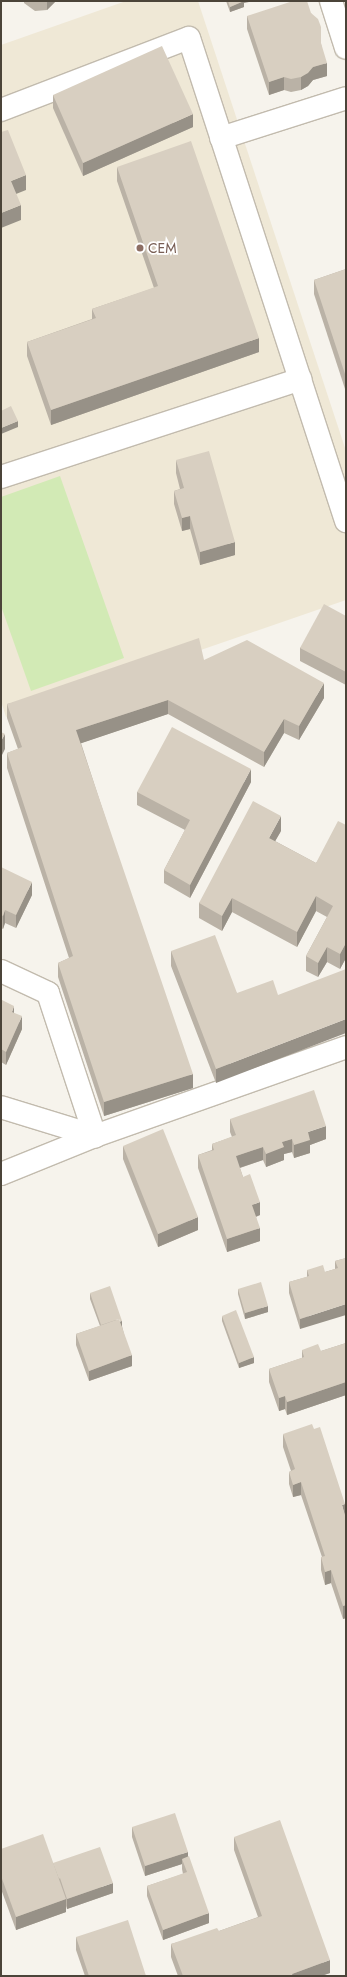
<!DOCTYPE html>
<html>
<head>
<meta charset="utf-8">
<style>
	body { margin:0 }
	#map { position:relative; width:347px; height:1977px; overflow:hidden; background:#f6f3ec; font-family:Jost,sans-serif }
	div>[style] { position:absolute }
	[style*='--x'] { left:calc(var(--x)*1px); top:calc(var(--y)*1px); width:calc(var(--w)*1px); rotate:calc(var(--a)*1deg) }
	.education>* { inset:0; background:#efe8d6 }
	.green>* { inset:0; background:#d2eab5 }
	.roads { filter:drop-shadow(1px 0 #c2bbae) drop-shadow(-1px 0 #c2bbae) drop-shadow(0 1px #c2bbae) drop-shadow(0 -1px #c2bbae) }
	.minor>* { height:22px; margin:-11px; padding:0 11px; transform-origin:11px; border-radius:11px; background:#fff }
	.wall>* { inset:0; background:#bab2a6 }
	.shaded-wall>* { inset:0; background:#979187 }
	.building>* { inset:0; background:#d8cfc1 }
	.dots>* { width:11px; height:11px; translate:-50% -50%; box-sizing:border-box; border:2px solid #fff; border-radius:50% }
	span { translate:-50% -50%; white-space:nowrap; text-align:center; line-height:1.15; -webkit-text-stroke:3.5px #fff; paint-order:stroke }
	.education-label { font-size:14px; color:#785e54 }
	.left { translate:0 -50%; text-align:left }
	.frame { position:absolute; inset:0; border:2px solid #4b4439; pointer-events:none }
</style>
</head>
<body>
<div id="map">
	<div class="education">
		<div style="clip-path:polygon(126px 1px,198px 1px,346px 451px,346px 600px,6px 717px,1px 701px,1px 45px)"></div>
	</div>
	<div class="green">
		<div style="clip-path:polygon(60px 476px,124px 658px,31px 691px,1px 606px,1px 497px)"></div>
	</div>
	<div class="roads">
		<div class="minor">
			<div style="--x:331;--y:1;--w:49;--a:72.3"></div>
			<div style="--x:1;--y:110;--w:201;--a:-21"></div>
			<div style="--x:189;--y:38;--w:508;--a:71.99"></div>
			<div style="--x:221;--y:138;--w:131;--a:-17.7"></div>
			<div style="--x:1;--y:477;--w:315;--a:-18.1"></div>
			<div style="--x:1;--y:971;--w:52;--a:25.1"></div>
			<div style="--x:48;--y:993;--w:151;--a:71.8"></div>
			<div style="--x:95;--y:1136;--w:98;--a:-162.9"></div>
			<div style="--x:1;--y:1174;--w:101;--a:-22"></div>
			<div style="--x:95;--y:1136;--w:266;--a:-19.5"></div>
		</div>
	</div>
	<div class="wall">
		<div style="clip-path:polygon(24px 1px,56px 1px,47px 10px,35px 11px,24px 3px)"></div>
		<div style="clip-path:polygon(226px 1px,244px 1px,244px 7px,230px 12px)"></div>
		<div style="clip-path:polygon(311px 13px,321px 44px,327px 76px,313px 80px,308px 86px,301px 90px,291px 92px,284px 90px,269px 95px,247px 29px,247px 16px)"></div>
		<div style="clip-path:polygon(53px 95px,193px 127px,83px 176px,53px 108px)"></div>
		<div style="clip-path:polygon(117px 167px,259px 352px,51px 425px,27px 356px,27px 342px,92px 319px,92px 309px,154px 288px,117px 181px)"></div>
		<div style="clip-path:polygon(346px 269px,346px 392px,314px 294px,314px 280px)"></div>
		<div style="clip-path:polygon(176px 460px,235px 555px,200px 565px,190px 529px,182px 531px,174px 504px,174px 491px,180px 489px,176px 473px)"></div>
		<div style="clip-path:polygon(346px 616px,346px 685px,300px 661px,300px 648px)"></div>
		<div style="clip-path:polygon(204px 660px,324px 698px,299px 740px,284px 733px,264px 767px,168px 714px,81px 743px,193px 1088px,104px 1116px,58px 977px,58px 963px,69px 958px,7px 768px,7px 753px,18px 749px,7px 718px,7px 704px)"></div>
		<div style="clip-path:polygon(251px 782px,190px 898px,164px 883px,164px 870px,185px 830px,137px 805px,137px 792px)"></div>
		<div style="clip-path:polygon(346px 825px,346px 958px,340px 969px,327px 962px,318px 977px,306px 971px,306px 956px,327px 917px,316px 911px,297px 947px,232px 912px,222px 931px,199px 918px,199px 903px,281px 831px,275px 841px,316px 863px)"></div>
		<div style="clip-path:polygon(1px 867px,32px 895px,16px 928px,5px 923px,3px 929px,1px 928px)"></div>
		<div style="clip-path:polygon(171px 951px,237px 993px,278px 995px,216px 1083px,171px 966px)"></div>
		<div style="clip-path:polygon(1px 1003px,14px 1013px,22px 1029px,6px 1065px,1px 1062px)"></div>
		<div style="clip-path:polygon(230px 1119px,326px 1139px,310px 1145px,310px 1153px,294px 1158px,292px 1152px,284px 1154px,284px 1160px,266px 1167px,263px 1160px,240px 1168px,243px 1177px,260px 1215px,256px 1217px,260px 1241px,227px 1252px,198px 1168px,198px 1155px,212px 1150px,212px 1144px,232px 1137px,230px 1132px)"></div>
		<div style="clip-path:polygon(123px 1146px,198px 1230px,158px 1247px,123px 1159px)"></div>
		<div style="clip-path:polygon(346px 1258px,300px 1329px,289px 1293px,289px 1282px,307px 1277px,307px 1270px,325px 1272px,335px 1269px,335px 1261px)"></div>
		<div style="clip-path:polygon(238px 1289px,268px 1312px,245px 1319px,238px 1294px)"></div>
		<div style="clip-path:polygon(90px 1293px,122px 1326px,132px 1366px,89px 1381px,76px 1345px,76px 1334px,100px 1326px,90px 1299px)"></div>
		<div style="clip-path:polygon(222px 1316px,254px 1363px,239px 1368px,222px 1321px)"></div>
		<div style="clip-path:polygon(346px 1343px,346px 1395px,287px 1415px,285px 1409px,279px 1411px,269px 1382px,269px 1369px,302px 1358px,302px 1350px,321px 1351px)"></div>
		<div style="clip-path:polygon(283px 1434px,345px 1515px,346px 1515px,346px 1618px,343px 1619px,331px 1583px,325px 1585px,321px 1570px,321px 1557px,322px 1557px,301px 1495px,293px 1497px,289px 1484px,289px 1472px,291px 1471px,283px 1447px)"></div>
		<div style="clip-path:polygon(132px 1827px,188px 1857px,209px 1923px,163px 1940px,147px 1896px,147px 1886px,183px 1874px,182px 1869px,182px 1864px,145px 1876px,132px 1837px)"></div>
		<div style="clip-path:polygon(234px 1837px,330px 1973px,321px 1976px,178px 1976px,171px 1957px,171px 1944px,219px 1931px,258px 1917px,234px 1850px)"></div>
		<div style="clip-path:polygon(1px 1849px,53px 1863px,113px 1893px,67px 1909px,66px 1906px,66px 1912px,16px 1930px,1px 1889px)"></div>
		<div style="clip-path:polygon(76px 1937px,146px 1976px,85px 1976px,76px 1950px)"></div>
	</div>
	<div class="shaded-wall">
		<div style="clip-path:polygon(47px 1px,56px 1px,47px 10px)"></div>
		<div style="clip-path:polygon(244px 1px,254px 1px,244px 3px)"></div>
		<div style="clip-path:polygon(244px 1px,244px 7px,230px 12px,230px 7px)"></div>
		<div style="clip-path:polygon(327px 63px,327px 76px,313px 80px,308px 86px,301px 90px,301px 77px,313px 67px)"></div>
		<div style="clip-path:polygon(284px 77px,284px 90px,269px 95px,269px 82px)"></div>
		<div style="clip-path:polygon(193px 114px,193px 127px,83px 176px,83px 163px)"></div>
		<div style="clip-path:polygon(26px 175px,26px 190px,11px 196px,11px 181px)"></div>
		<div style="clip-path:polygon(21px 205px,21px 220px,1px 228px,1px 213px)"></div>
		<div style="clip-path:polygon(259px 338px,259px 352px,51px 425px,51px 410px)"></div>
		<div style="clip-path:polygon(18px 421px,18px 427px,1px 434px,1px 428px)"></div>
		<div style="clip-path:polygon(190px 516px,190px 529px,182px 531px,182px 518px)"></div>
		<div style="clip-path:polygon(235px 542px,235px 555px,200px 565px,200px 552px)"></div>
		<div style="clip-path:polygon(324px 683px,324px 698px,299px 740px,299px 726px)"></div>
		<div style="clip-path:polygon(168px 700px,168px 714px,76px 745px,76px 730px)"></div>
		<div style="clip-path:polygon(284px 719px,284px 733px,264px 767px,264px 752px)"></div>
		<div style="clip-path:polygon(5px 734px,5px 749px,1px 757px,1px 741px)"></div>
		<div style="clip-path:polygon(251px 769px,251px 782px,190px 898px,190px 885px)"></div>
		<div style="clip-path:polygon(281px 816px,281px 831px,269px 852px,269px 838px)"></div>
		<div style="clip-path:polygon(32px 882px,32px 895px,16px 928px,16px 915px)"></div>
		<div style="clip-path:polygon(316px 896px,316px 911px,297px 947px,297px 932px)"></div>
		<div style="clip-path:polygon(232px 898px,232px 912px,222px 931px,222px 916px)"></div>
		<div style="clip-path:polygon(5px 910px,5px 923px,3px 929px,3px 916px)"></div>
		<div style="clip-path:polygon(346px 943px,346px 958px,340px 969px,340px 954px)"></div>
		<div style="clip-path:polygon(327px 947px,327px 962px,318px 977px,318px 963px)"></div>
		<div style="clip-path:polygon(14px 1006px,14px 1019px,12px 1012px)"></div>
		<div style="clip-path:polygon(22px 1016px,22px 1029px,6px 1065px,6px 1052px)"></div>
		<div style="clip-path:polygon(346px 1019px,346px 1033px,216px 1083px,216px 1069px)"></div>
		<div style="clip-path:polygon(193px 1074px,193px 1088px,104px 1116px,104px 1102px)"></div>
		<div style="clip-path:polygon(326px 1126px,326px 1139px,310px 1145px,310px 1153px,294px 1158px,294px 1145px,308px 1132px)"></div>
		<div style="clip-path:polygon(292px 1139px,292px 1152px,284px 1154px,284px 1160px,266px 1167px,266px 1154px,282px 1142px)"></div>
		<div style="clip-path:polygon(263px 1147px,263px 1160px,236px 1169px,236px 1156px)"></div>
		<div style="clip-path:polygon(260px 1202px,260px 1215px,252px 1218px,252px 1205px)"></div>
		<div style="clip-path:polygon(198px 1217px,198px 1230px,158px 1247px,158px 1234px)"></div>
		<div style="clip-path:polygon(260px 1228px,260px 1241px,227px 1252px,227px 1239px)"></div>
		<div style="clip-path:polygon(346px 1304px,346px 1315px,300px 1329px,300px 1319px)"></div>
		<div style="clip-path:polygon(268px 1306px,268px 1312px,245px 1319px,245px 1313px)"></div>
		<div style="clip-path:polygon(122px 1321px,122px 1326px,102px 1333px,102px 1328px)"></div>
		<div style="clip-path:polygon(132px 1355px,132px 1366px,89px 1381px,89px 1371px)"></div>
		<div style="clip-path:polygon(254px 1357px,254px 1363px,239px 1368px,239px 1363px)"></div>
		<div style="clip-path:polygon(346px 1382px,346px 1395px,287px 1415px,287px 1402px)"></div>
		<div style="clip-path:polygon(285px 1396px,285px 1409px,279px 1411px,279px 1398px)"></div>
		<div style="clip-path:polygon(301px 1482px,301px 1495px,293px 1497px,293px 1485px)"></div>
		<div style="clip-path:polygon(345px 1504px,345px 1517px,342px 1505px)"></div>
		<div style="clip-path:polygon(331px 1570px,331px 1583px,325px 1585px,325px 1572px)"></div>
		<div style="clip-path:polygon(346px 1605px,346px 1618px,343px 1619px,343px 1606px)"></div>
		<div style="clip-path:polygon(188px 1852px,188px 1862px,182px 1859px,182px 1864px,145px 1876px,145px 1866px)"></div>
		<div style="clip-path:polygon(113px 1883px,113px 1893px,67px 1909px,67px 1899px)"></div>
		<div style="clip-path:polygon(66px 1899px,66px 1912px,16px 1930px,16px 1917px)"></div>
		<div style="clip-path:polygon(209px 1913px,209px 1923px,163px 1940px,163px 1930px)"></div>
		<div style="clip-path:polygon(330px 1960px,330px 1973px,321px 1976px,292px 1976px,292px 1974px)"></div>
	</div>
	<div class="building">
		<div style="clip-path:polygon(228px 1px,244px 1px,230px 7px)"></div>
		<div style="clip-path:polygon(293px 1px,307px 1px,311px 13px,318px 19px,321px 27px,321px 43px,327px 63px,313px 67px,308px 73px,301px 77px,291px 79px,284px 77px,269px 82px,247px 16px)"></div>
		<div style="clip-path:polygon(162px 46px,193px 114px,83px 163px,53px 95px)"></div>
		<div style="clip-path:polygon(8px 130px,26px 175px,11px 181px,21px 205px,1px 213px,1px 132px)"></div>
		<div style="clip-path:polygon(191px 141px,259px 338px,51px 410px,27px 342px,96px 318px,92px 309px,158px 286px,117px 167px)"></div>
		<div style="clip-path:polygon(346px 269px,346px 377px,314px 280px)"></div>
		<div style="clip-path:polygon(11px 406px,18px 421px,1px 428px,1px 411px)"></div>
		<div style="clip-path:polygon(209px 451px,235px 542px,200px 552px,190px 516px,182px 518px,174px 491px,184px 488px,176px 460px)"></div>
		<div style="clip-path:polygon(324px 604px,346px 616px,346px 672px,300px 648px)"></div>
		<div style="clip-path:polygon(199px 638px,204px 660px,247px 640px,324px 683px,299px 726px,284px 719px,264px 752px,168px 700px,76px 730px,193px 1074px,104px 1102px,58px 963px,73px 956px,7px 753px,22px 747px,7px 704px)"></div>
		<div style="clip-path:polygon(172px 727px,251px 769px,190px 885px,164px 870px,190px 820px,137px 792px)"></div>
		<div style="clip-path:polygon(1px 732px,5px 734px,1px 741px)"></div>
		<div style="clip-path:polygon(253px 801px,281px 816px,269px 838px,316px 863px,338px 821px,346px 825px,346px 943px,340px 954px,327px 947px,318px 963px,306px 956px,333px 906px,316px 896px,297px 932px,232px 898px,222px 916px,199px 903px)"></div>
		<div style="clip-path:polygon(1px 867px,32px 882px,16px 915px,5px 910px,3px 916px,1px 915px)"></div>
		<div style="clip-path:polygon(215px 935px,237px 993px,273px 980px,278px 995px,346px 969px,346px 1019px,216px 1069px,171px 951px)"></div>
		<div style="clip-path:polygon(2px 1000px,14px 1006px,12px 1012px,22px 1016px,6px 1052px,1px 1049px,1px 1003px)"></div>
		<div style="clip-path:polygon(314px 1090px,326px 1126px,308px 1132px,310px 1140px,294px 1145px,292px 1139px,282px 1142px,284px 1147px,266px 1154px,263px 1147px,236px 1156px,243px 1177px,250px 1174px,260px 1202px,252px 1205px,260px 1228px,227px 1239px,198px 1155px,214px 1150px,212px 1144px,236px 1135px,230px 1119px)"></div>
		<div style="clip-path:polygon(163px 1129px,198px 1217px,158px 1234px,123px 1146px)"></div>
		<div style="clip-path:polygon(346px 1258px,346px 1304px,300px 1319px,289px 1282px,309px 1276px,307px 1270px,323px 1265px,325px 1272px,338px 1268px,335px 1261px)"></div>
		<div style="clip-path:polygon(261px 1282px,268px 1306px,245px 1313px,238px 1289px)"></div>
		<div style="clip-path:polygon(110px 1286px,122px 1321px,120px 1321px,119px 1319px,101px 1325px,90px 1293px)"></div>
		<div style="clip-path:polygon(236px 1310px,254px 1357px,239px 1363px,222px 1316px)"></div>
		<div style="clip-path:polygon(119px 1319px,132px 1355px,89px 1371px,76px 1334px)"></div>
		<div style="clip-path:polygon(346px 1343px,346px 1382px,287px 1402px,285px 1396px,279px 1398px,269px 1369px,304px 1357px,302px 1350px,318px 1344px,321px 1351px)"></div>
		<div style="clip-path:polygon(312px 1424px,314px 1429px,320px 1427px,345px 1504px,342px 1505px,345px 1515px,346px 1515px,346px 1605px,343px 1606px,331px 1570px,325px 1572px,321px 1557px,325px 1556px,301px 1482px,293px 1485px,289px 1472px,295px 1469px,283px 1434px)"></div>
		<div style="clip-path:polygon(175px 1813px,188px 1852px,145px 1866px,132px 1827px)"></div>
		<div style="clip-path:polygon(280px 1820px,330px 1960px,292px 1974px,293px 1976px,183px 1976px,171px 1944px,217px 1928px,219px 1931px,262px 1916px,234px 1837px)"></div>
		<div style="clip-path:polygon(43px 1834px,66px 1899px,16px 1917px,1px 1876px,1px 1849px)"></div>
		<div style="clip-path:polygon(100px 1847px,113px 1883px,67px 1899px,60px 1878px,59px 1879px,53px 1863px)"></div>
		<div style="clip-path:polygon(189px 1856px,209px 1913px,163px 1930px,147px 1886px,187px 1872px,182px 1859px)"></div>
		<div style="clip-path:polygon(128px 1920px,146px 1976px,89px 1976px,76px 1937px)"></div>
	</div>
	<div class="dots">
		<div style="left:140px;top:248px;background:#8d6e63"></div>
	</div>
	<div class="education-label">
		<span class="left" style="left:148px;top:248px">CEM</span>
	</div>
	<div class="frame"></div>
</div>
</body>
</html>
